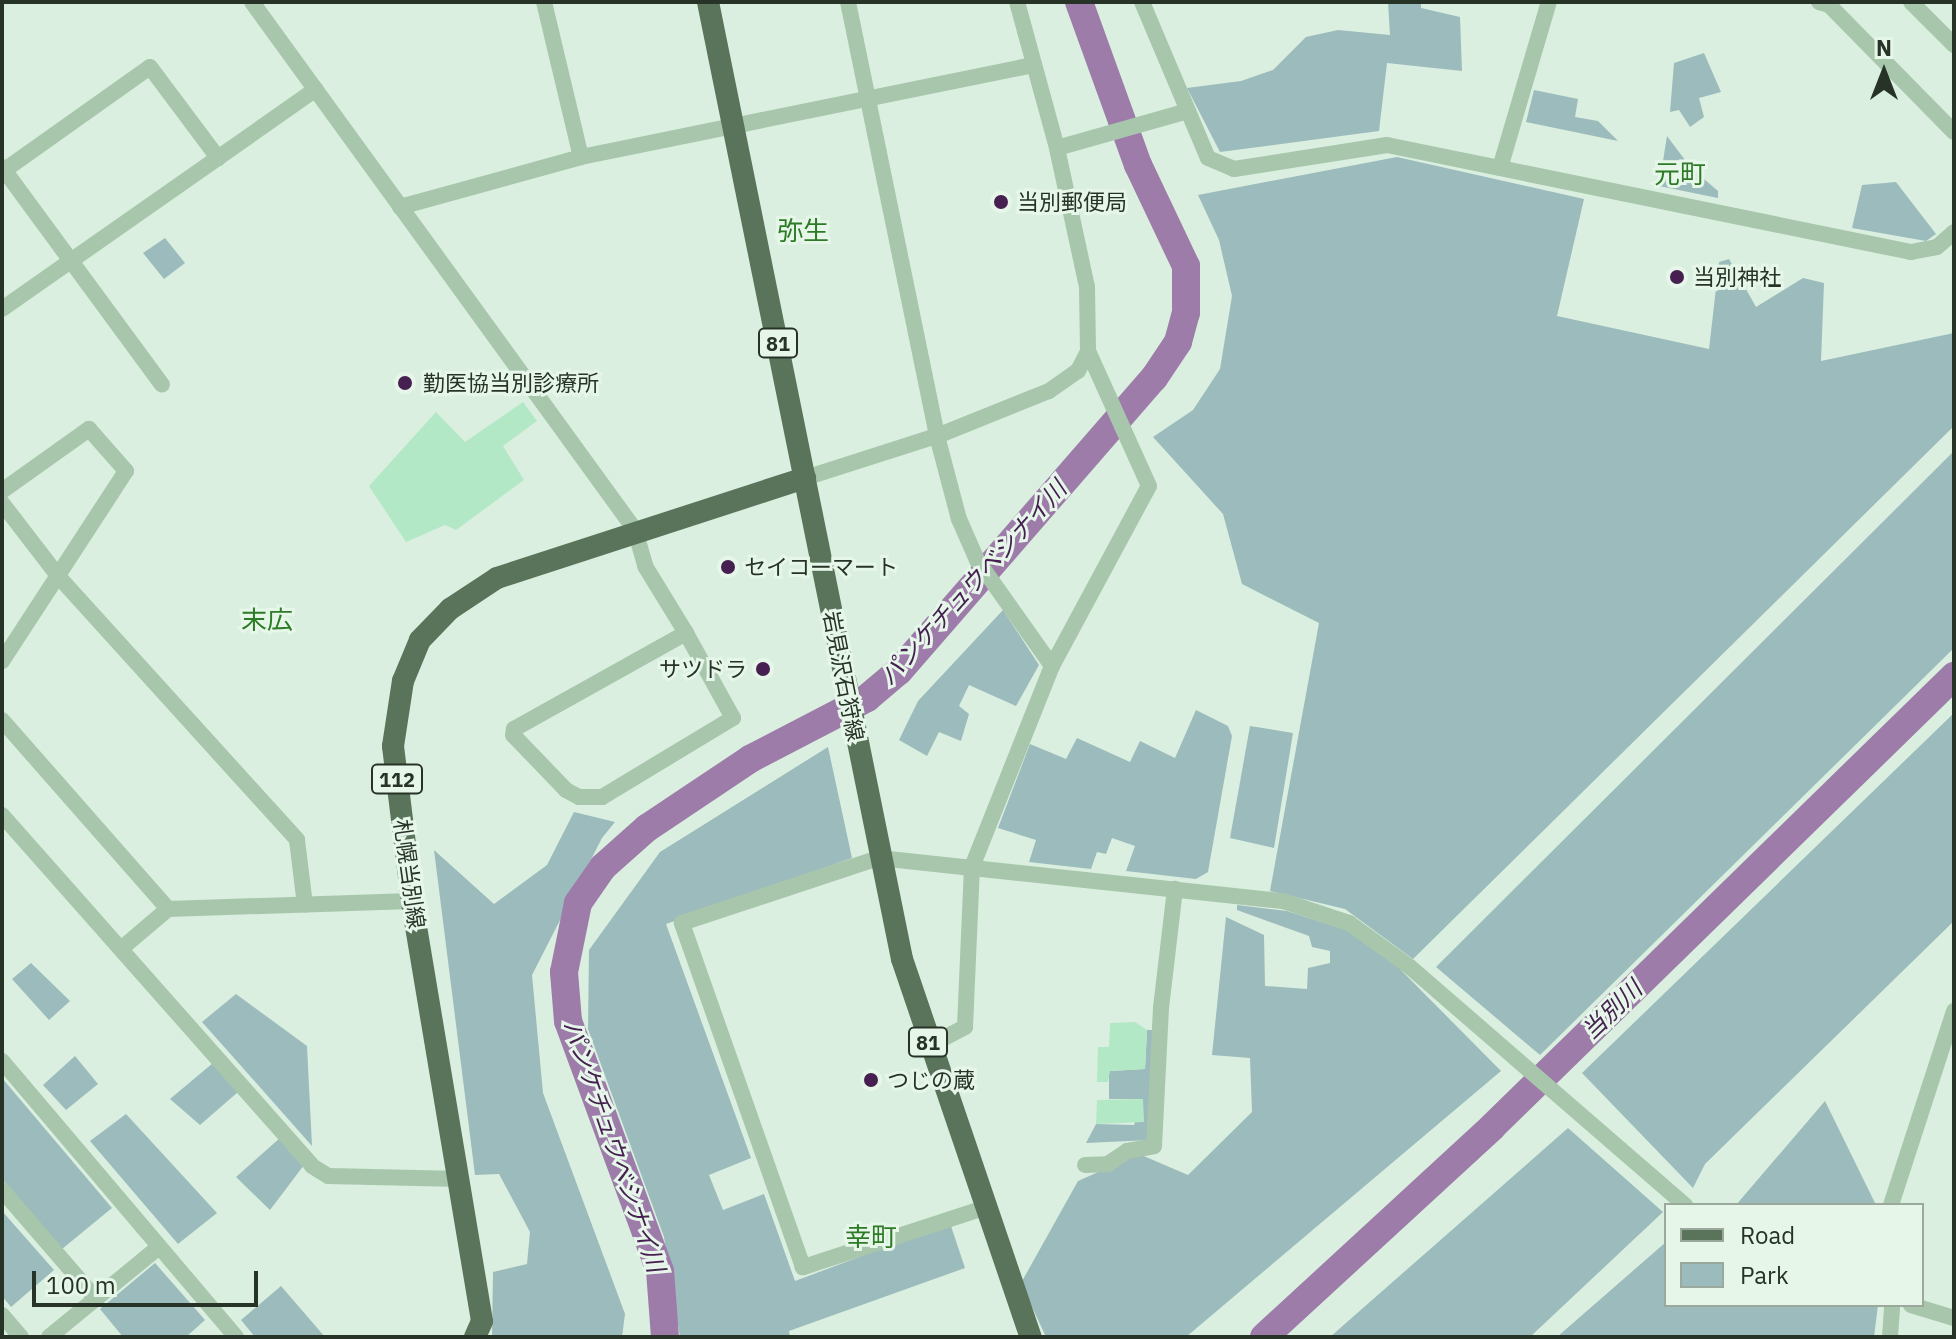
<!DOCTYPE html>
<html>
<head>
<meta charset="utf-8">
<style>
	body { margin:0 }
	#map { position:relative; width:1956px; height:1339px; overflow:hidden; background:#daefdf; font-family:"IBM Plex Sans","Noto Sans JP",sans-serif }
	div>[style] { position:absolute }
	[style*='--x'] { left:calc(var(--x)*1px); top:calc(var(--y)*1px); width:calc(var(--w)*1px); rotate:calc(var(--a)*1deg) }
	.green>* { inset:0; background:#9cbbbc }
	.sand>* { inset:0; background:#b3e8c6 }
	.river>* { height:28px; margin:-14px; padding:0 14px; transform-origin:14px; border-radius:14px; background:#9d7ca9 }
	.minor>* { height:16px; margin:-8px; padding:0 8px; transform-origin:8px; border-radius:8px; background:#a7c6ac }
	.primary>* { height:22px; margin:-11px; padding:0 11px; transform-origin:11px; border-radius:11px; background:#59745a }
	.dots>* { width:22px; height:22px; translate:-50% -50%; box-sizing:border-box; border:4px solid #e6f7ea; border-radius:50% }
	span { translate:-50% -50%; white-space:nowrap; text-align:center; line-height:1.15; -webkit-text-stroke:6px #e6f7ea; paint-order:stroke }
	.shield-label span { padding:2px 6px; background:#e6f7ea; border:2px solid; border-radius:6px; -webkit-text-stroke-width:0 }
	.shield-label { font-size:20px; color:#273327; font-weight:700 }
	.poi-label { font-size:22px; color:#273327 }
	.left { translate:0 -50%; text-align:left }
	.right { translate:-100% -50%; text-align:right }
	.street-label { font-size:22px; color:#273327 }
	.water-label { font-size:24px; color:#452050; font-style:italic }
	.quarter-label { font-size:26px; color:#2d7b27 }
	.frame { position:absolute; inset:0; border:4px solid #273327; pointer-events:none }
	.legend { position:absolute; left:1664px; top:1203px; width:260px; height:104px; box-sizing:border-box; background:#e6f7ea; border:2px solid #9aa99c; margin:0; padding:10px 14px; list-style:none; font-size:24px; color:#273327 }
	.legend li { display:flex; align-items:center; gap:16px; height:40px }
	.legend b { width:40px; border:2px solid #9aa99c }
	.north { position:absolute; left:1844px; top:32px; width:80px; height:80px; -webkit-text-stroke:6px #e6f7ea; paint-order:stroke; rotate:0deg; font-size:22px; font-weight:700; line-height:32px; text-align:center; color:#273327 }
	.north::after { content:''; display:block; margin:auto; width:28px; height:36px; background:#273327; clip-path:polygon(50% 0,100% 100%,50% 72%,0 100%) }
	.scale { position:absolute; left:32px; top:1271px; width:226px; height:36px; box-sizing:border-box; border:4px solid #273327; border-top:0; padding-left:10px; font-size:24px; line-height:28px; white-space:nowrap; color:#273327; -webkit-text-stroke:6px #e6f7ea; paint-order:stroke }
</style>
</head>
<body>
<div id="map">
	<div class="green">
		<div style="clip-path:polygon(1388px 2px,1421px 2px,1421px 8px,1460px 17px,1462px 71px,1387px 63px,1379px 131px,1220px 152px,1187px 88px,1241px 81px,1273px 70px,1306px 37px,1338px 30px,1390px 35px)"></div>
		<div style="clip-path:polygon(1704px 53px,1721px 92px,1699px 98px,1704px 117px,1690px 127px,1679px 110px,1670px 112px,1674px 63px)"></div>
		<div style="clip-path:polygon(1534px 90px,1578px 99px,1575px 117px,1598px 121px,1618px 141px,1526px 122px)"></div>
		<div style="clip-path:polygon(1667px 136px,1691px 168px,1718px 191px,1718px 198px,1659px 186px)"></div>
		<div style="clip-path:polygon(1397px 157px,1584px 199px,1557px 316px,1709px 349px,1719px 262px,1729px 259px,1756px 307px,1803px 278px,1824px 283px,1821px 361px,1954px 333px,1954px 426px,1413px 959px,1345px 909px,1270px 891px,1319px 623px,1242px 584px,1223px 514px,1153px 437px,1193px 410px,1220px 369px,1232px 296px,1219px 240px,1198px 195px)"></div>
		<div style="clip-path:polygon(1896px 182px,1936px 234px,1926px 241px,1852px 228px,1862px 185px)"></div>
		<div style="clip-path:polygon(165px 238px,185px 263px,164px 279px,143px 253px)"></div>
		<div style="clip-path:polygon(1954px 451px,1954px 648px,1540px 1055px,1436px 967px)"></div>
		<div style="clip-path:polygon(1003px 610px,1039px 665px,1016px 706px,969px 685px,959px 706px,969px 714px,961px 741px,939px 732px,927px 756px,899px 740px,918px 701px)"></div>
		<div style="clip-path:polygon(1196px 710px,1228px 726px,1232px 736px,1208px 872px,1196px 879px,1126px 871px,1135px 846px,1112px 838px,1106px 854px,1097px 852px,1091px 869px,1029px 862px,1036px 840px,998px 828px,1030px 744px,1066px 759px,1077px 738px,1130px 762px,1140px 741px,1175px 758px)"></div>
		<div style="clip-path:polygon(1954px 713px,1954px 921px,1705px 1164px,1693px 1188px,1582px 1073px)"></div>
		<div style="clip-path:polygon(1250px 726px,1293px 733px,1274px 848px,1230px 838px)"></div>
		<div style="clip-path:polygon(828px 747px,852px 858px,666px 924px,751px 1158px,709px 1175px,723px 1210px,764px 1194px,795px 1281px,950px 1223px,965px 1268px,789px 1331px,790px 1337px,680px 1337px,664px 1237px,588px 1029px,589px 950px,660px 852px)"></div>
		<div style="clip-path:polygon(574px 812px,615px 822px,602px 838px,532px 975px,543px 1093px,625px 1314px,622px 1337px,492px 1337px,493px 1272px,527px 1264px,530px 1232px,499px 1174px,475px 1175px,434px 850px,494px 904px,547px 865px)"></div>
		<div style="clip-path:polygon(1237px 905px,1287px 911px,1346px 930px,1394px 963px,1501px 1071px,1186px 1337px,1046px 1337px,1021px 1283px,1078px 1181px,1139px 1154px,1188px 1175px,1252px 1112px,1250px 1058px,1212px 1055px,1226px 917px,1264px 935px,1265px 986px,1307px 989px,1308px 968px,1330px 963px,1330px 951px,1312px 947px,1309px 936px,1237px 910px)"></div>
		<div style="clip-path:polygon(31px 963px,70px 1001px,49px 1020px,12px 979px)"></div>
		<div style="clip-path:polygon(236px 994px,307px 1046px,312px 1146px,202px 1022px)"></div>
		<div style="clip-path:polygon(1147px 1030px,1155px 1030px,1151px 1140px,1086px 1143px,1096px 1124px,1134px 1125px,1143px 1099px,1109px 1099px,1109px 1071px,1145px 1069px)"></div>
		<div style="clip-path:polygon(75px 1056px,98px 1084px,66px 1110px,43px 1085px)"></div>
		<div style="clip-path:polygon(213px 1063px,238px 1092px,200px 1125px,170px 1099px)"></div>
		<div style="clip-path:polygon(2px 1078px,112px 1208px,62px 1249px,2px 1179px)"></div>
		<div style="clip-path:polygon(1825px 1101px,1876px 1205px,1736px 1205px)"></div>
		<div style="clip-path:polygon(126px 1114px,217px 1213px,178px 1244px,90px 1141px)"></div>
		<div style="clip-path:polygon(1568px 1128px,1663px 1212px,1530px 1337px,1330px 1337px)"></div>
		<div style="clip-path:polygon(280px 1138px,304px 1165px,270px 1210px,236px 1177px)"></div>
		<div style="clip-path:polygon(2px 1211px,54px 1270px,11px 1307px,2px 1296px)"></div>
		<div style="clip-path:polygon(1666px 1242px,1666px 1305px,1878px 1305px,1874px 1337px,1557px 1337px)"></div>
		<div style="clip-path:polygon(155px 1263px,205px 1320px,186px 1337px,123px 1337px,100px 1309px)"></div>
		<div style="clip-path:polygon(281px 1286px,325px 1337px,255px 1337px,241px 1320px)"></div>
	</div>
	<div class="sand">
		<div style="clip-path:polygon(523px 402px,537px 421px,503px 446px,524px 480px,456px 530px,445px 525px,406px 542px,369px 486px,436px 412px,465px 442px)"></div>
		<div style="clip-path:polygon(1135px 1022px,1147px 1030px,1145px 1069px,1110px 1071px,1108px 1082px,1097px 1082px,1098px 1047px,1109px 1047px,1110px 1023px)"></div>
		<div style="clip-path:polygon(1143px 1099px,1144px 1122px,1096px 1124px,1097px 1100px)"></div>
	</div>
	<div class="river">
		<div style="--x:665;--y:1337;--w:66;--a:-94.3"></div>
		<div style="--x:660;--y:1271;--w:266;--a:-110.2"></div>
		<div style="--x:568;--y:1021;--w:49;--a:-94.7"></div>
		<div style="--x:564;--y:972;--w:70;--a:-78.5"></div>
		<div style="--x:578;--y:903;--w:44;--a:-55.2"></div>
		<div style="--x:603;--y:867;--w:59;--a:-41.6"></div>
		<div style="--x:647;--y:828;--w:124;--a:-33.8"></div>
		<div style="--x:750;--y:759;--w:132;--a:-27.5"></div>
		<div style="--x:867;--y:698;--w:42;--a:-40.2"></div>
		<div style="--x:899;--y:671;--w:388;--a:-49"></div>
		<div style="--x:1154;--y:378;--w:43;--a:-56.3"></div>
		<div style="--x:1178;--y:342;--w:30;--a:-75"></div>
		<div style="--x:1186;--y:313;--w:47;--a:-90"></div>
		<div style="--x:1186;--y:266;--w:112;--a:-115.4"></div>
		<div style="--x:1138;--y:165;--w:173;--a:-109.9"></div>
		<div style="--x:1264;--y:1337;--w:310;--a:-42.6"></div>
		<div style="--x:1492;--y:1127;--w:646;--a:-44.31"></div>
	</div>
	<div class="minor">
		<div style="--x:252;--y:2;--w:652;--a:54.04"></div>
		<div style="--x:635;--y:530;--w:37;--a:74"></div>
		<div style="--x:645;--y:566;--w:79;--a:58.5"></div>
		<div style="--x:686;--y:633;--w:97;--a:61.1"></div>
		<div style="--x:733;--y:718;--w:153;--a:148.9"></div>
		<div style="--x:602;--y:797;--w:23;--a:180"></div>
		<div style="--x:579;--y:797;--w:15;--a:-152"></div>
		<div style="--x:566;--y:790;--w:76;--a:-133.9"></div>
		<div style="--x:513;--y:735;--w:6;--a:-81"></div>
		<div style="--x:514;--y:729;--w:197;--a:-29.2"></div>
		<div style="--x:544;--y:2;--w:159;--a:76.6"></div>
		<div style="--x:848;--y:2;--w:443;--a:78.4"></div>
		<div style="--x:937;--y:436;--w:86;--a:75.2"></div>
		<div style="--x:959;--y:519;--w:45;--a:66.3"></div>
		<div style="--x:977;--y:560;--w:130;--a:54.7"></div>
		<div style="--x:1142;--y:2;--w:169;--a:67.1"></div>
		<div style="--x:1208;--y:158;--w:28;--a:23"></div>
		<div style="--x:1234;--y:169;--w:155;--a:-8.9"></div>
		<div style="--x:1387;--y:145;--w:535;--a:11.54"></div>
		<div style="--x:1911;--y:252;--w:26;--a:-11"></div>
		<div style="--x:1937;--y:247;--w:23;--a:-41"></div>
		<div style="--x:1819;--y:2;--w:10;--a:17"></div>
		<div style="--x:1829;--y:5;--w:178;--a:45.5"></div>
		<div style="--x:1911;--y:2;--w:61;--a:45"></div>
		<div style="--x:1057;--y:148;--w:136;--a:-15.8"></div>
		<div style="--x:2;--y:167;--w:270;--a:53.7"></div>
		<div style="--x:1500;--y:168;--w:173;--a:-73.6"></div>
		<div style="--x:2;--y:172;--w:181;--a:-35.4"></div>
		<div style="--x:150;--y:67;--w:114;--a:53.2"></div>
		<div style="--x:400;--y:207;--w:188;--a:-15.4"></div>
		<div style="--x:581;--y:157;--w:462;--a:-11.5"></div>
		<div style="--x:2;--y:309;--w:383;--a:-35"></div>
		<div style="--x:805;--y:478;--w:139;--a:-17.7"></div>
		<div style="--x:937;--y:436;--w:121;--a:-21.9"></div>
		<div style="--x:1049;--y:391;--w:35;--a:-35"></div>
		<div style="--x:1078;--y:371;--w:22;--a:-63"></div>
		<div style="--x:1088;--y:351;--w:64;--a:-90.9"></div>
		<div style="--x:1087;--y:287;--w:142;--a:-102.2"></div>
		<div style="--x:1057;--y:148;--w:151;--a:-105.3"></div>
		<div style="--x:2;--y:491;--w:107;--a:-35.5"></div>
		<div style="--x:89;--y:429;--w:56;--a:48.6"></div>
		<div style="--x:126;--y:471;--w:227;--a:123.1"></div>
		<div style="--x:2;--y:503;--w:92;--a:52.5"></div>
		<div style="--x:58;--y:576;--w:356;--a:47.8"></div>
		<div style="--x:297;--y:840;--w:65;--a:83"></div>
		<div style="--x:2;--y:720;--w:252;--a:48.7"></div>
		<div style="--x:2;--y:815;--w:468;--a:48.5"></div>
		<div style="--x:312;--y:1166;--w:19;--a:32"></div>
		<div style="--x:328;--y:1176;--w:133;--a:1.3"></div>
		<div style="--x:122;--y:948;--w:60;--a:-40.3"></div>
		<div style="--x:168;--y:909;--w:244;--a:-1.9"></div>
		<div style="--x:929;--y:1046;--w:41;--a:-27.8"></div>
		<div style="--x:965;--y:1027;--w:160;--a:-87.5"></div>
		<div style="--x:972;--y:867;--w:216;--a:-68.3"></div>
		<div style="--x:1052;--y:666;--w:204;--a:-61.7"></div>
		<div style="--x:1149;--y:486;--w:148;--a:-114.3"></div>
		<div style="--x:2;--y:1061;--w:362;--a:49.7"></div>
		<div style="--x:1085;--y:1165;--w:23;--a:-2"></div>
		<div style="--x:1108;--y:1164;--w:23;--a:-34"></div>
		<div style="--x:1127;--y:1151;--w:27;--a:-10"></div>
		<div style="--x:1154;--y:1146;--w:138;--a:-87.1"></div>
		<div style="--x:1161;--y:1008;--w:120;--a:-83.3"></div>
		<div style="--x:2;--y:1190;--w:144;--a:49.2"></div>
		<div style="--x:1891;--y:1205;--w:204;--a:-72"></div>
		<div style="--x:987;--y:1207;--w:194;--a:161.9"></div>
		<div style="--x:803;--y:1267;--w:365;--a:-109.4"></div>
		<div style="--x:682;--y:923;--w:207;--a:-18.3"></div>
		<div style="--x:879;--y:858;--w:406;--a:6.1"></div>
		<div style="--x:1283;--y:901;--w:70;--a:18.4"></div>
		<div style="--x:1349;--y:923;--w:75;--a:35.8"></div>
		<div style="--x:1410;--y:967;--w:364;--a:40.9"></div>
		<div style="--x:1911;--y:1305;--w:45;--a:16.8"></div>
		<div style="--x:2;--y:1315;--w:29;--a:49"></div>
		<div style="--x:49;--y:1337;--w:142;--a:-39.3"></div>
		<div style="--x:1890;--y:1337;--w:32;--a:-86"></div>
	</div>
	<div class="primary">
		<div style="--x:708;--y:2;--w:976;--a:78.54"></div>
		<div style="--x:902;--y:959;--w:399;--a:71.2"></div>
		<div style="--x:475;--y:1337;--w:17;--a:-66"></div>
		<div style="--x:482;--y:1321;--w:426;--a:-99.5"></div>
		<div style="--x:412;--y:901;--w:156;--a:-97"></div>
		<div style="--x:393;--y:746;--w:66;--a:-81.3"></div>
		<div style="--x:403;--y:681;--w:44;--a:-67.5"></div>
		<div style="--x:420;--y:640;--w:43;--a:-45.9"></div>
		<div style="--x:450;--y:609;--w:56;--a:-33.4"></div>
		<div style="--x:497;--y:578;--w:324;--a:-18"></div>
	</div>
	<div class="dots">
		<div style="left:1001px;top:202px;background:#452050"></div>
		<div style="left:1677px;top:277px;background:#452050"></div>
		<div style="left:405px;top:383px;background:#452050"></div>
		<div style="left:728px;top:567px;background:#452050"></div>
		<div style="left:763px;top:669px;background:#452050"></div>
		<div style="left:871px;top:1080px;background:#452050"></div>
	</div>
	<div class="shield-label">
		<span style="left:778px;top:343px">81</span>
		<span style="left:397px;top:779px">112</span>
		<span style="left:928px;top:1042px">81</span>
	</div>
	<div class="poi-label">
		<span class="left" style="left:1017px;top:202px">当別郵便局</span>
		<span class="left" style="left:1693px;top:277px">当別神社</span>
		<span class="left" style="left:423px;top:383px">勤医協当別診療所</span>
		<span class="left" style="left:744px;top:567px">セイコーマート</span>
		<span class="right" style="left:747px;top:669px">サツドラ</span>
		<span class="left" style="left:887px;top:1080px">つじの蔵</span>
	</div>
	<div class="street-label">
		<span style="left:844px;top:676px;rotate:79deg">岩見沢石狩線</span>
		<span style="left:410px;top:874px;rotate:82deg">札幌当別線</span>
	</div>
	<div class="water-label">
		<span style="left:973px;top:583px;rotate:-48deg">パンケチュウベシナイ川</span>
		<span style="left:1612px;top:1010px;rotate:-44deg">当別川</span>
		<span style="left:614px;top:1146px;rotate:71deg">パンケチュウベシナイ川</span>
	</div>
	<div class="quarter-label">
		<span style="left:1680px;top:174px">元町</span>
		<span style="left:803px;top:231px">弥生</span>
		<span style="left:267px;top:620px">末広</span>
		<span style="left:871px;top:1237px">幸町</span>
	</div>
	<div class="frame"></div>
	<ul class="legend">
	<li><b style="height:10px;background:#59745a"></b>Road</li>
	<li><b style="height:22px;background:#9cbbbc"></b>Park</li>
	</ul>
	<div class="north">N</div>
	<div class="scale">100 m</div>
</div>
</body>
</html>
